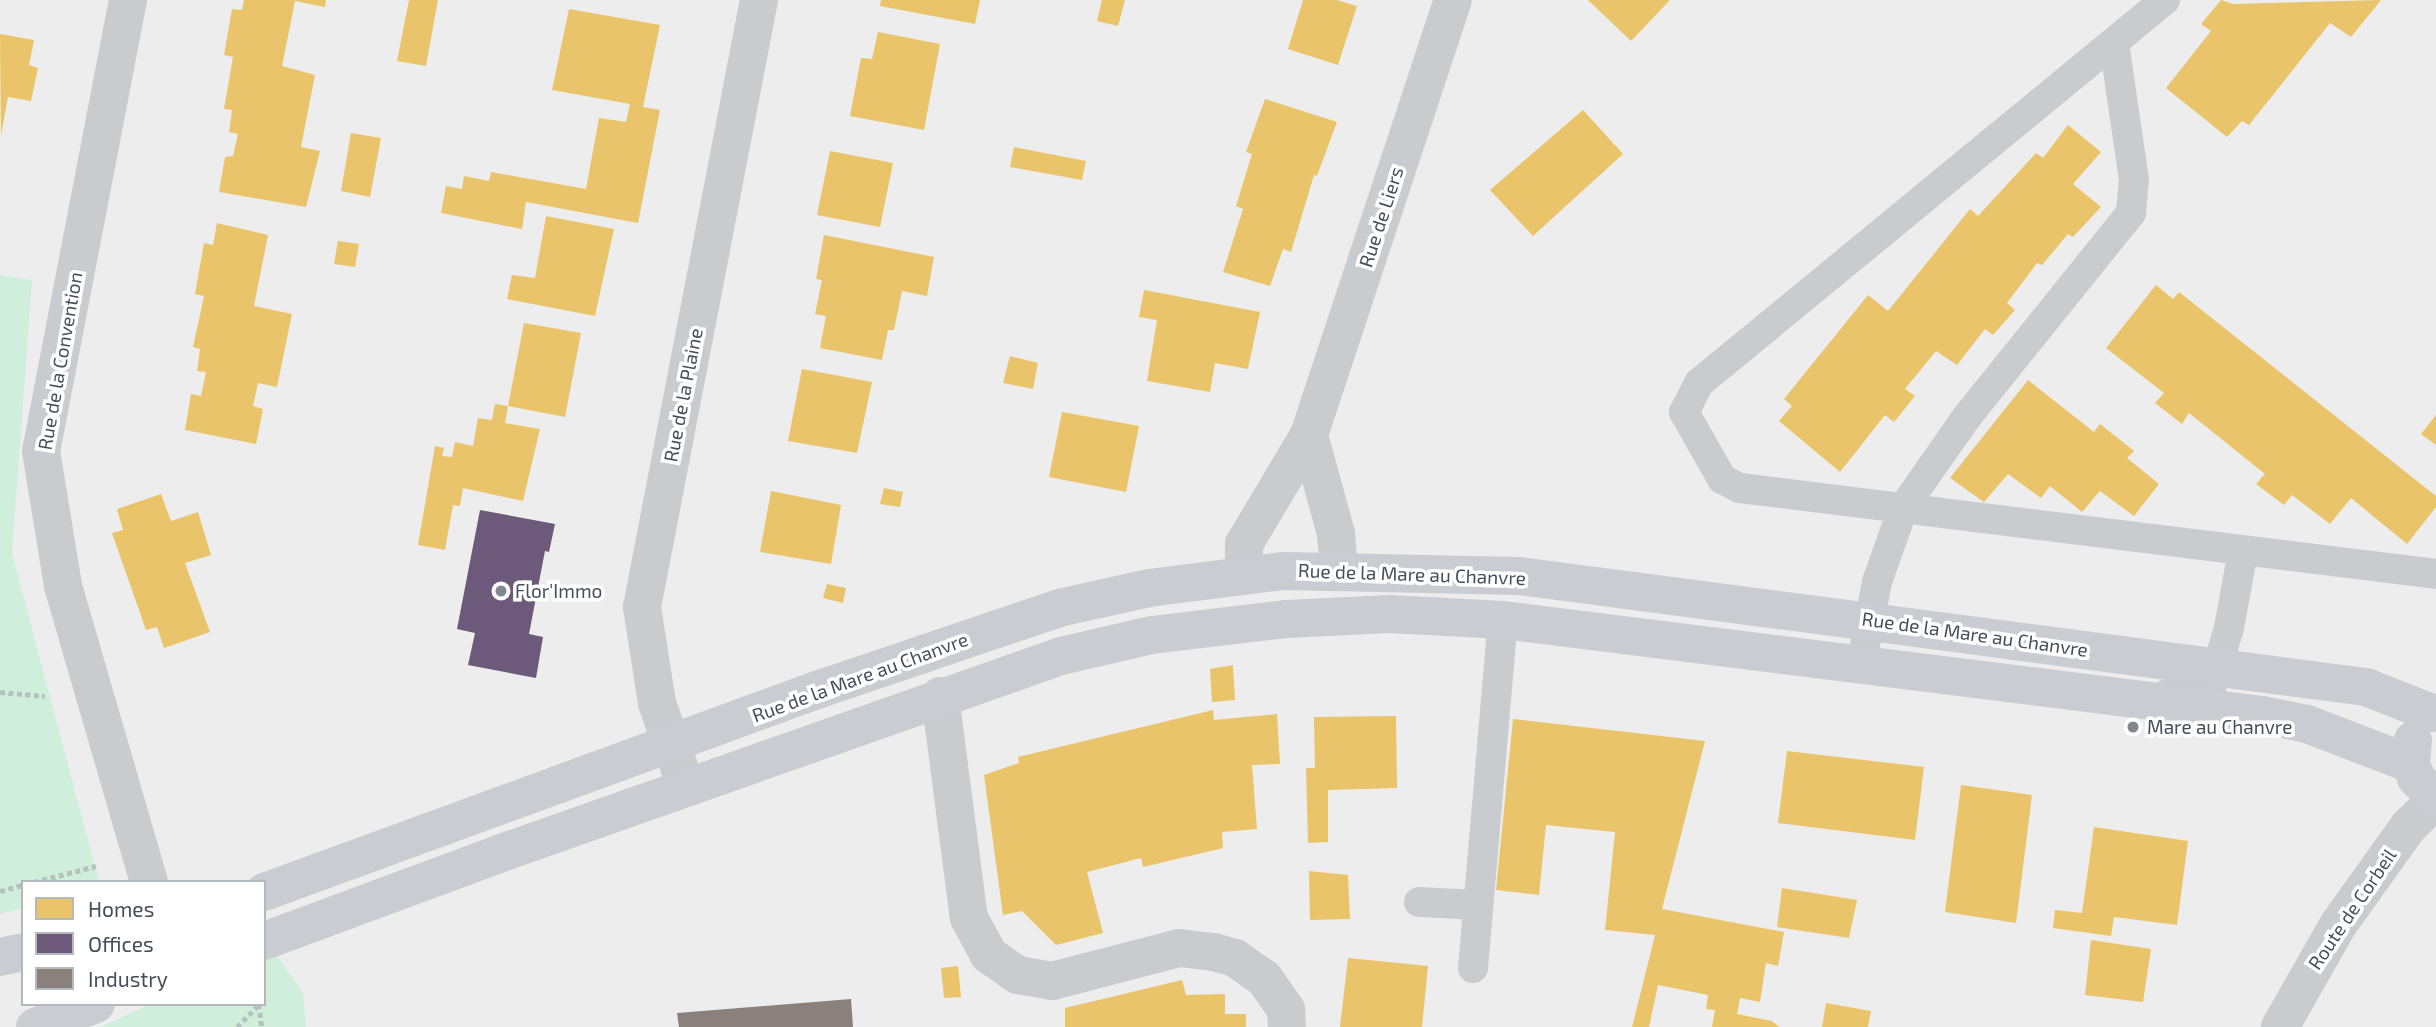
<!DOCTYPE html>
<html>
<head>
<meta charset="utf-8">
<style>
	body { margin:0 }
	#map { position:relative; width:2436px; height:1027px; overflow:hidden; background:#eeeded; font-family:"Exo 2",sans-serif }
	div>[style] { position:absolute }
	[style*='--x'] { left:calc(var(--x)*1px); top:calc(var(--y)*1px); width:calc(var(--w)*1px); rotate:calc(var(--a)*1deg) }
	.green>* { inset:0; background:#cfefdc }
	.homes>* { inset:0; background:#e9c46a }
	.offices>* { inset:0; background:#6d597a }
	.industry>* { inset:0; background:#8a817c }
	.path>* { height:4.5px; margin-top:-2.25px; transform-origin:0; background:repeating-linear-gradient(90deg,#b5c2be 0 5px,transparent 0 8.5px) }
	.service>* { height:30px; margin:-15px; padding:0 15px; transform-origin:15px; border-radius:15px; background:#c9cccf }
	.minor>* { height:38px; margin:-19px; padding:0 19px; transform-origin:19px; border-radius:19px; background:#c9cccf }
	.tertiary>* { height:38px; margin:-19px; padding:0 19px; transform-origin:19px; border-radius:19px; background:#c9cccf }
	.secondary>* { height:38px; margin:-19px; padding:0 19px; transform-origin:19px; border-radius:19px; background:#c9cdd1 }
	.dots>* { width:19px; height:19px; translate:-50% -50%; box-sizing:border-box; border:4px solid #fff; border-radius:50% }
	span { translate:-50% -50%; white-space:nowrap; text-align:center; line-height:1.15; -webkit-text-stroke:7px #fff; paint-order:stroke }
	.street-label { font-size:19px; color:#444f5a }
	.poi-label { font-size:19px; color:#444f5a }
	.left { translate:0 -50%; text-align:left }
	.legend { position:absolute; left:21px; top:880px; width:245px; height:126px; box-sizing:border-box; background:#fff; border:2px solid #b4b9bd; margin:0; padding:9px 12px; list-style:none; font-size:21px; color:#444f5a }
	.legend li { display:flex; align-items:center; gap:14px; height:35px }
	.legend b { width:35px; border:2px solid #b4b9bd }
</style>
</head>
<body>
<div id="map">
	<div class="green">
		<div style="clip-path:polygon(0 275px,32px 280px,12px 553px,99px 882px,23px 882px,23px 908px,0 914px)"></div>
		<div style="clip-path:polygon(273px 951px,303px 993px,306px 1027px,100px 1027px,151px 1004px,264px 1004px,264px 955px)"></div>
	</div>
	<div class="homes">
		<div style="clip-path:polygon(244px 0,326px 0,325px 7px,295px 1px,282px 66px,315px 75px,301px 147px,320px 151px,306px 207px,219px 192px,225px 157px,233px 156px,238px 134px,229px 132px,232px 110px,224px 109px,233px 57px,224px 55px,232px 9px,242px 10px)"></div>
		<div style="clip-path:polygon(409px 0,438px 0,426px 66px,397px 61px)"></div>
		<div style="clip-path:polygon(881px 0,980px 0,975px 24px,880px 6px)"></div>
		<div style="clip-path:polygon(1102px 0,1125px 0,1118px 26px,1097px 21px)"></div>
		<div style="clip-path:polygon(1303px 0,1337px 0,1357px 6px,1338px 65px,1288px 49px)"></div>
		<div style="clip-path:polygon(1588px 0,1670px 0,1631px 41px)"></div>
		<div style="clip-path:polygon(2221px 0,2233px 4px,2381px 0,2351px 37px,2330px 23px,2249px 125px,2242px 121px,2227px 137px,2166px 88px,2211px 31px,2201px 24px)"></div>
		<div style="clip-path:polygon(569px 9px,660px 25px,643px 107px,660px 110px,638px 223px,526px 202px,522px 229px,441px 213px,446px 186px,462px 189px,464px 176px,489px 181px,491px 172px,586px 189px,599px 118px,626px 122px,630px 104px,552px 90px)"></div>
		<div style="clip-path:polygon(878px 32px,940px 44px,924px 130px,850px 116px,861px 58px,872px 59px)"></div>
		<div style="clip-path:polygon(0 34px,34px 40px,29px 65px,38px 68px,31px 101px,8px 97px,1px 135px)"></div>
		<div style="clip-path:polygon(1265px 99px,1337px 122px,1317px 176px,1314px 175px,1291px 252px,1283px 249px,1270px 286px,1223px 272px,1243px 209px,1236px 206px,1252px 154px,1246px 152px)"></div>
		<div style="clip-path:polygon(1583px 110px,1623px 154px,1533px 236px,1490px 190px)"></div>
		<div style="clip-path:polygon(2068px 125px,2101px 152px,2073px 184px,2101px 207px,2073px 237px,2068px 234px,2042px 265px,2037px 263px,2007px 303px,2015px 310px,1993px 335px,1985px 329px,1957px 365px,1936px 351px,1905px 389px,1915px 396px,1894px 422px,1885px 415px,1840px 472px,1779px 421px,1792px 406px,1784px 399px,1868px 295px,1888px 311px,1970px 209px,1978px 216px,2036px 153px,2043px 158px)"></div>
		<div style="clip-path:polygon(351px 133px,381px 138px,370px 197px,341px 191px)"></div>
		<div style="clip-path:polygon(1014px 147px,1086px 161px,1082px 180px,1010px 167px)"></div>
		<div style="clip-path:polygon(830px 151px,893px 163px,880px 227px,817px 215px)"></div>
		<div style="clip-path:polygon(546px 216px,614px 229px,595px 316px,507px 299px,512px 275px,535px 278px)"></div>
		<div style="clip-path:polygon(217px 223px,268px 235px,254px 306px,292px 314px,277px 387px,258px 383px,253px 406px,263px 409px,256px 444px,185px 430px,191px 394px,201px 396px,206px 372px,197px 371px,200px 349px,193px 347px,204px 296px,195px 294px,204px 243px,213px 245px)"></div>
		<div style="clip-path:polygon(824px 235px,934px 257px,927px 296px,902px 291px,894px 330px,888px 330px,882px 360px,820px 348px,826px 316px,815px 314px,822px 280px,816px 279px)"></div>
		<div style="clip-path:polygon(338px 241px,359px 244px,355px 267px,334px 264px)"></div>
		<div style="clip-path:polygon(2156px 285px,2173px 299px,2179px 292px,2436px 496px,2436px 507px,2407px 544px,2351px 498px,2330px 524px,2292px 495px,2284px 505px,2256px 484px,2265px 474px,2189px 413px,2182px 424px,2155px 403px,2164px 393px,2106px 348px)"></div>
		<div style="clip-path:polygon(1144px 290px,1260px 312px,1248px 369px,1215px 363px,1210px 392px,1147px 381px,1157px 320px,1139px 317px)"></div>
		<div style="clip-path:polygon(524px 323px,581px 333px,565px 417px,508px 406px,505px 423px,540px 429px,523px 501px,463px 488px,460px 506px,453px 505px,445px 550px,418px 545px,435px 446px,444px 448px,442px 456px,452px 457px,455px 442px,473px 446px,478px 418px,492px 420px,495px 404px,508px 406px)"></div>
		<div style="clip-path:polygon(1010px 356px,1038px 363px,1033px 389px,1003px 383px)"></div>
		<div style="clip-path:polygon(802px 369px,872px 382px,857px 453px,788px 441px)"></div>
		<div style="clip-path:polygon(2028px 380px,2094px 432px,2100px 424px,2134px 451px,2127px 458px,2159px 484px,2134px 516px,2100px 491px,2082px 512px,2050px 486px,2041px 498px,2008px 474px,1984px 502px,1950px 478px)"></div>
		<div style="clip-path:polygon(1062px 412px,1139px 426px,1126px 492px,1049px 477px)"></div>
		<div style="clip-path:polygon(2436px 415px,2436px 445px,2421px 434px)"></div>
		<div style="clip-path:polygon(884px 488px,903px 492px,900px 507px,880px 504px)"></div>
		<div style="clip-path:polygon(771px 491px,841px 505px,831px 564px,760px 552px)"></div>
		<div style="clip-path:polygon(161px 494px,171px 521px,198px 512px,211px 555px,185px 563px,210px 632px,164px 648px,157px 627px,146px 630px,112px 533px,123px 530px,117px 509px)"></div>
		<div style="clip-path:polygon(827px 584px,846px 588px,843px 603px,823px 598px)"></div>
		<div style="clip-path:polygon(1233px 665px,1235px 700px,1212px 702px,1210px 669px)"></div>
		<div style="clip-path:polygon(1213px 710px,1214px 720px,1277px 714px,1280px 764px,1252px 765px,1257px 829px,1222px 832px,1223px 848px,1143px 867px,1141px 858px,1087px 872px,1103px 933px,1056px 945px,1022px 911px,1003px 915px,984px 775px,1019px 763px,1018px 757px)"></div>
		<div style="clip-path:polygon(1396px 716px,1397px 788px,1328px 790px,1328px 842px,1308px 843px,1306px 768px,1315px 768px,1314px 717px)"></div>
		<div style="clip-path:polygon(1513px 719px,1705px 741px,1662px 909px,1784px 932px,1778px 966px,1766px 963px,1760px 1002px,1740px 998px,1737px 1014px,1772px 1021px,1779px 1027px,1712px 1027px,1715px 1010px,1706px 1009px,1708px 995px,1658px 985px,1649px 1027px,1632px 1027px,1655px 935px,1605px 930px,1615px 832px,1546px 825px,1539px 895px,1496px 890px)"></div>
		<div style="clip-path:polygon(1787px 751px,1924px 767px,1915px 840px,1778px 823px)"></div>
		<div style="clip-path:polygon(1961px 785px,2032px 795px,2016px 923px,1945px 912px)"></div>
		<div style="clip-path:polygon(2094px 827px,2188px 841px,2177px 925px,2114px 917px,2111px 936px,2053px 928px,2055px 910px,2082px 913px)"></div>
		<div style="clip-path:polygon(1309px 871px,1348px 875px,1350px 919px,1310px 920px)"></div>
		<div style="clip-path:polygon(1782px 888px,1857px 900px,1849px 938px,1777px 927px)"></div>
		<div style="clip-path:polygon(2091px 940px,2151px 949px,2143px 1002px,2085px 995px)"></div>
		<div style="clip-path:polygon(1348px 958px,1428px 966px,1422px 1027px,1340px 1027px)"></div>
		<div style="clip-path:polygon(958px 966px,961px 997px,944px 998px,941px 968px)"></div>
		<div style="clip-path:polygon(1182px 980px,1186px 995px,1225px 994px,1225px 1014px,1246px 1014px,1246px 1027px,1065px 1027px,1065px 1008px)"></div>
		<div style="clip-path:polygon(1826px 1003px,1871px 1011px,1868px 1027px,1822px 1027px)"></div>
	</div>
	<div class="offices">
		<div style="clip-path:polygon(480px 510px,555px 524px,549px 552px,545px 551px,529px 634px,543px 637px,536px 678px,468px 665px,475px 633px,457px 629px)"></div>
	</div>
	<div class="industry">
		<div style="clip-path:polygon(851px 999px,853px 1027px,679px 1027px,677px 1013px)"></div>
	</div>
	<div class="path">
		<div style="--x:0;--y:692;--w:45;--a:5.1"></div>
		<div style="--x:34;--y:882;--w:64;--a:-14.5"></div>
		<div style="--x:0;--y:891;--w:24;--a:-15"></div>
		<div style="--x:259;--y:1004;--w:23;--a:83"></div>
		<div style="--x:237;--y:1027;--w:32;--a:-46"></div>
	</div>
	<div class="service">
		<div style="--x:2165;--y:0;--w:603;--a:140.58"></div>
		<div style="--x:1699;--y:383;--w:33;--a:117"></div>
		<div style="--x:1684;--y:412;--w:77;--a:60.4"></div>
		<div style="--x:1722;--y:479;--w:20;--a:27"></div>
		<div style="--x:1740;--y:488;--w:701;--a:7.04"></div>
		<div style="--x:1861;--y:666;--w:86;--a:-79.2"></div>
		<div style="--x:1877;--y:582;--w:78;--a:-70.6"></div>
		<div style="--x:1903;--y:508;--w:110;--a:-55"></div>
		<div style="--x:1966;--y:418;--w:263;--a:-51.2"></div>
		<div style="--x:2131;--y:213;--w:33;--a:-85"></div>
		<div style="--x:2134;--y:180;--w:138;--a:-98.3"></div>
		<div style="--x:2167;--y:694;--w:44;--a:-7.8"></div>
		<div style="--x:2211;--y:688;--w:63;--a:-73.3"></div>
		<div style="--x:2229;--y:628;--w:78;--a:-79.7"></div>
		<div style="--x:1419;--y:902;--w:59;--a:2.9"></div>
		<div style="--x:1473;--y:968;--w:349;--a:-85.1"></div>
	</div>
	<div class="minor">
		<div style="--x:128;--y:0;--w:459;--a:100.9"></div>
		<div style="--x:41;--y:451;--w:137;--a:80.7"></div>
		<div style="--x:63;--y:586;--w:308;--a:73.8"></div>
		<div style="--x:940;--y:696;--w:224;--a:82.6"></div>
		<div style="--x:969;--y:918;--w:42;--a:61.6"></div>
		<div style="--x:989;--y:955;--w:35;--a:35"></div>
		<div style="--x:1018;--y:975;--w:35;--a:10"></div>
		<div style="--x:1052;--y:981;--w:132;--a:-14.5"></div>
		<div style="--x:1180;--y:948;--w:34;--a:7"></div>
		<div style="--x:1214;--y:952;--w:22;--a:16"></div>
		<div style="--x:1235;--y:958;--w:35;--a:35"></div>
		<div style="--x:1264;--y:978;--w:39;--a:55"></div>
		<div style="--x:1286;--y:1010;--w:17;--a:87"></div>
		<div style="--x:686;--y:787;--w:89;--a:-109"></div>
		<div style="--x:657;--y:703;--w:97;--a:-98.9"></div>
		<div style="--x:642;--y:607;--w:618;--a:-79.09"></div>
		<div style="--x:2280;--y:1027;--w:117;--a:-60.4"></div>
		<div style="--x:2338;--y:925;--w:122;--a:-54.4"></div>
		<div style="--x:2409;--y:826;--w:37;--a:-44"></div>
	</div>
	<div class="tertiary">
		<div style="--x:1309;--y:435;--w:103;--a:74.7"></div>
		<div style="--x:1336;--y:534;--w:35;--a:85"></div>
		<div style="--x:1244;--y:575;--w:31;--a:-90"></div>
		<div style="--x:1244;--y:544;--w:127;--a:-59.2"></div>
		<div style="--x:1309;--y:435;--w:458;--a:-71.7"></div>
	</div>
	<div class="secondary">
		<div style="--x:2413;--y:740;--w:24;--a:95"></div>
		<div style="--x:2411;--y:764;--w:15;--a:70"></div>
		<div style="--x:2416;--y:778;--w:28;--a:45"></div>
		<div style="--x:264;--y:892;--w:589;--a:-20.07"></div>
		<div style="--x:817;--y:690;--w:256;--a:-18.7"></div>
		<div style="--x:1059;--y:608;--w:92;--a:-12.5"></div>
		<div style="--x:1149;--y:588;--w:136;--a:-7.2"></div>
		<div style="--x:1284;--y:571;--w:235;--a:1.2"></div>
		<div style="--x:1519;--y:576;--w:854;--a:7.47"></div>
		<div style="--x:2366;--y:687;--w:71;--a:21.5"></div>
		<div style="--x:264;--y:941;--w:256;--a:-20.3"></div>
		<div style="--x:504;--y:852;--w:590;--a:-19.39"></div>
		<div style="--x:1061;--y:656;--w:93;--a:-13"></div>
		<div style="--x:1152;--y:635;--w:135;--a:-6.8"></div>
		<div style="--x:1286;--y:619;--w:104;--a:-2.8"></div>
		<div style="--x:1390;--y:614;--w:113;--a:3"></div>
		<div style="--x:1503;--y:620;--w:766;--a:7.13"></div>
		<div style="--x:2263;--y:715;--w:45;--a:11.6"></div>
		<div style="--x:2307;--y:724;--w:111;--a:21"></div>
		<div style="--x:0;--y:957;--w:24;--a:-12"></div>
		<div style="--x:35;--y:1027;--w:65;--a:-20.7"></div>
	</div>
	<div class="dots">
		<div style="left:501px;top:591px;background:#80868d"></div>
		<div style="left:2133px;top:727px;background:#80868d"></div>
	</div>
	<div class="street-label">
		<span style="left:1381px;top:217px;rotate:-72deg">Rue de Liers</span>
		<span style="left:60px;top:361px;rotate:-80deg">Rue de la Convention</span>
		<span style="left:683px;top:395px;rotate:-79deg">Rue de la Plaine</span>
		<span style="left:1412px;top:574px;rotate:2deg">Rue de la Mare au Chanvre</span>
		<span style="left:1975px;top:634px;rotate:8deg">Rue de la Mare au Chanvre</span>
		<span style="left:860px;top:677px;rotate:-20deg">Rue de la Mare au Chanvre</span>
		<span style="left:2352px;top:909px;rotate:-56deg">Route de Corbeil</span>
	</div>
	<div class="poi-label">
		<span class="left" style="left:515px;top:591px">Flor'Immo</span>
		<span class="left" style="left:2147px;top:727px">Mare au Chanvre</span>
	</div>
	<ul class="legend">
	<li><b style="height:19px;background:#e9c46a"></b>Homes</li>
	<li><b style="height:19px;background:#6d597a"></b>Offices</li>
	<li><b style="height:19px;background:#8a817c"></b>Industry</li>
	</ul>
</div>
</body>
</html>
